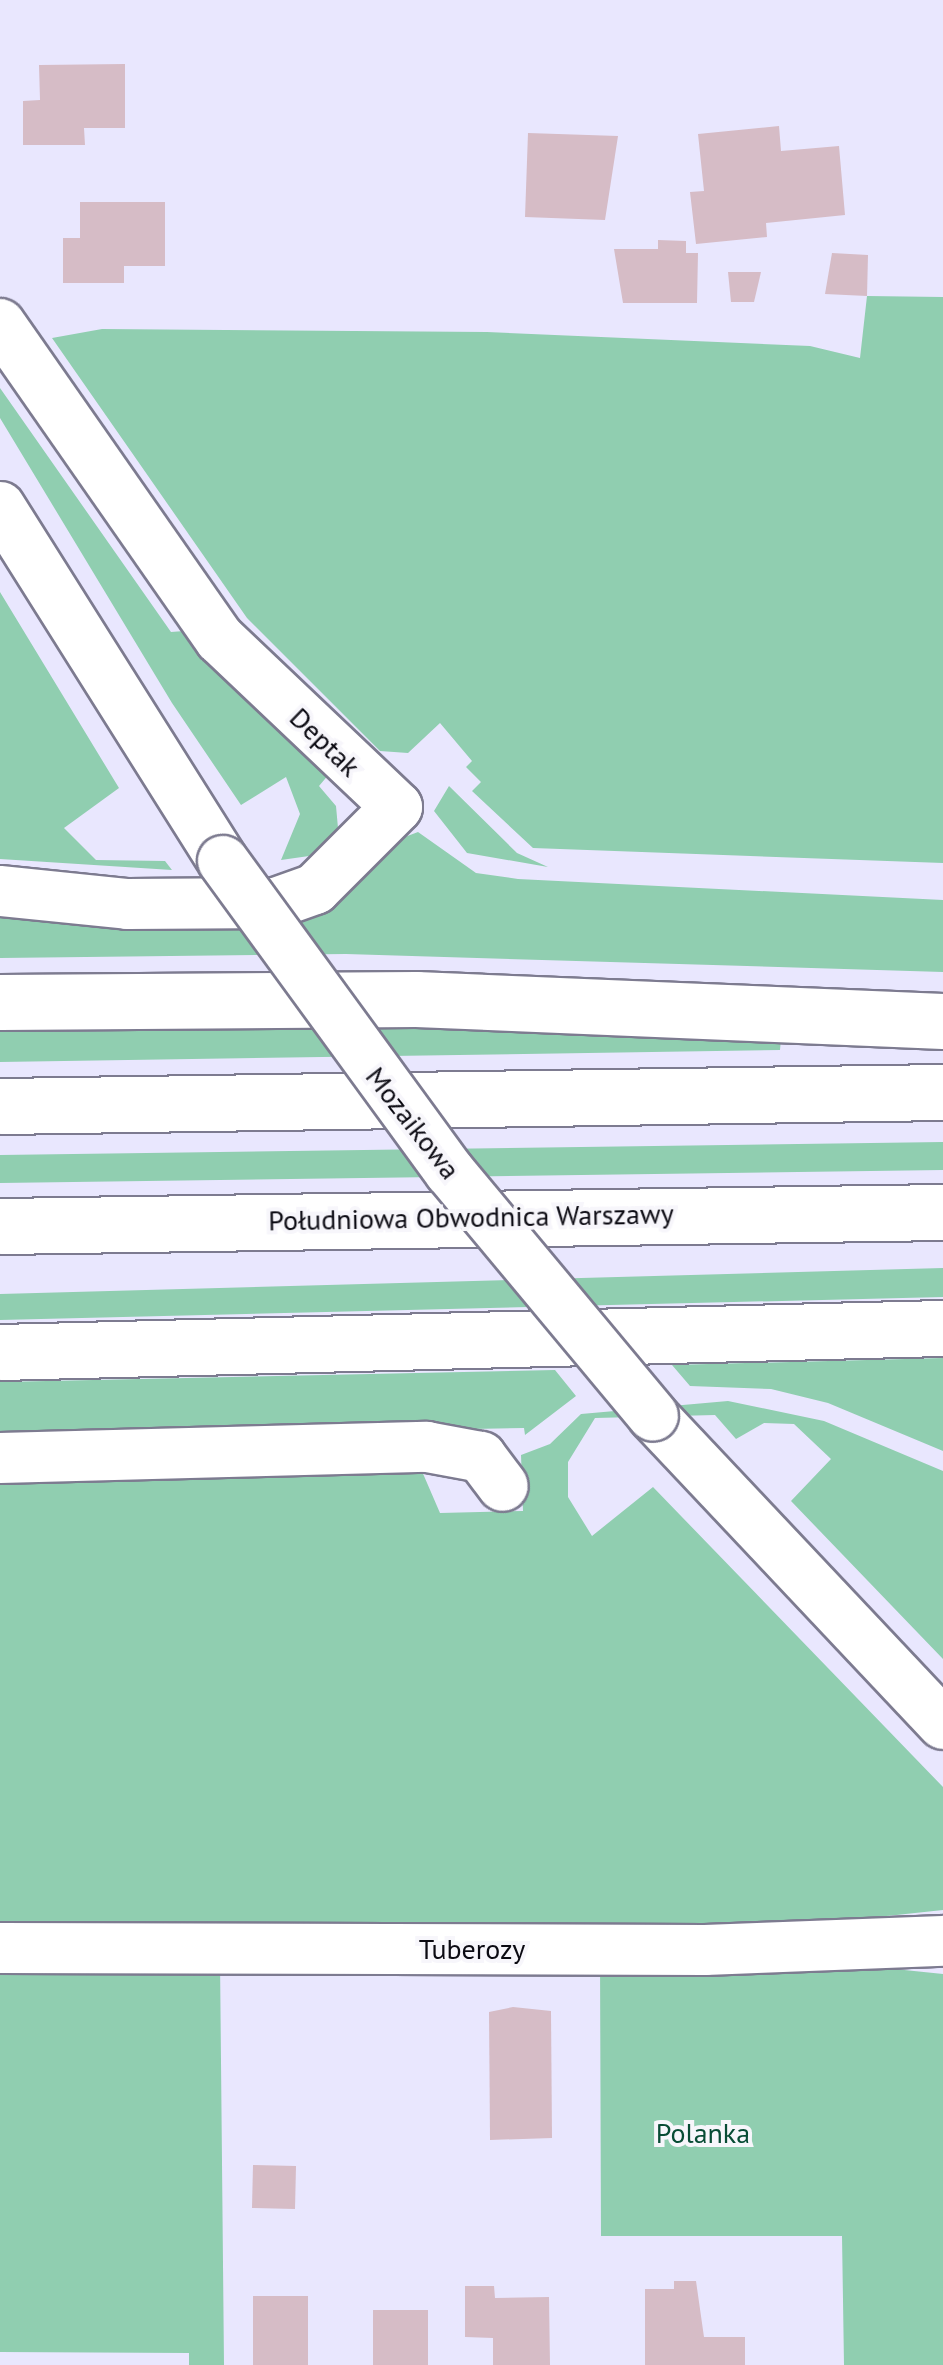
<!DOCTYPE html>
<html>
<head>
<meta charset="utf-8">
<style>
	body { margin:0 }
	#map { position:relative; width:943px; height:2365px; overflow:hidden; background:#e9e7fe; font-family:"PT Sans",sans-serif }
	div>[style] { position:absolute }
	[style*='--x'] { left:calc(var(--x)*1px); top:calc(var(--y)*1px); width:calc(var(--w)*1px); rotate:calc(var(--a)*1deg) }
	.green>* { inset:0; background:#90ceb0 }
	.building>* { inset:0; background:#d6bcc6 }
	.roads { filter:drop-shadow(2px 0 #7d7b90) drop-shadow(-2px 0 #7d7b90) drop-shadow(0 2px #7d7b90) drop-shadow(0 -2px #7d7b90) }
	.minor>* { height:50px; margin:-25px; padding:0 25px; transform-origin:25px; border-radius:25px; background:#fff }
	.highway>* { height:55px; margin:-27.5px; padding:0 27.5px; transform-origin:27.5px; border-radius:27.5px; background:#fff }
	.bridges { filter:drop-shadow(2px 0 #7d7b90) drop-shadow(-2px 0 #7d7b90) drop-shadow(0 2px #7d7b90) drop-shadow(0 -2px #7d7b90) }
	.minor-bridge>* { height:50px; margin:-25px; padding:0 25px; transform-origin:25px; border-radius:25px; background:#fff }
	span { translate:-50% -50%; white-space:nowrap; text-align:center; line-height:1.15; -webkit-text-stroke:8px #f7f6fb; paint-order:stroke }
	.street-label { font-size:28px; color:#0b0a12 }
	.park-label { font-size:28px; color:#084c35 }
</style>
</head>
<body>
<div id="map">
	<div class="green">
		<div style="clip-path:polygon(867px 296px,943px 297px,943px 863px,533px 848px,472px 791px,481px 782px,466px 767px,472px 761px,440px 723px,408px 753px,380px 751px,247px 618px,52px 338px,102px 329px,487px 332px,810px 346px,860px 358px)"></div>
		<div style="clip-path:polygon(0 388px,171px 632px,184px 631px,330px 773px,319px 786px,336px 806px,338px 828px,309px 856px,281px 860px,300px 814px,286px 777px,241px 805px,172px 703px,0 418px)"></div>
		<div style="clip-path:polygon(0 592px,119px 788px,64px 828px,96px 860px,165px 861px,172px 870px,0 859px)"></div>
		<div style="clip-path:polygon(449px 786px,517px 853px,548px 867px,467px 853px,434px 811px)"></div>
		<div style="clip-path:polygon(418px 832px,476px 873px,518px 879px,943px 900px,943px 972px,346px 954px,0 958px,0 909px,176px 924px)"></div>
		<div style="clip-path:polygon(456px 1028px,781px 1039px,780px 1050px,0 1062px,0 1032px)"></div>
		<div style="clip-path:polygon(943px 1142px,943px 1170px,0 1183px,0 1155px)"></div>
		<div style="clip-path:polygon(943px 1268px,943px 1297px,0 1320px,0 1294px)"></div>
		<div style="clip-path:polygon(943px 1358px,943px 1451px,828px 1403px,771px 1389px,690px 1386px,672px 1365px)"></div>
		<div style="clip-path:polygon(555px 1370px,576px 1396px,525px 1435px,524px 1428px,0 1438px,0 1382px)"></div>
		<div style="clip-path:polygon(728px 1401px,824px 1421px,943px 1471px,943px 1659px,791px 1501px,831px 1459px,794px 1424px,764px 1423px,736px 1439px,715px 1415px,595px 1418px,568px 1462px,568px 1497px,592px 1536px,653px 1487px,943px 1787px,943px 1910px,784px 1927px,0 1937px,0 1471px,421px 1469px,440px 1513px,523px 1511px,521px 1455px,550px 1444px,581px 1414px)"></div>
		<div style="clip-path:polygon(600px 1956px,798px 1959px,943px 1974px,943px 2365px,844px 2365px,842px 2236px,601px 2236px)"></div>
		<div style="clip-path:polygon(220px 1959px,224px 2365px,189px 2365px,189px 2353px,0 2352px,0 1963px)"></div>
	</div>
	<div class="building">
		<div style="clip-path:polygon(125px 64px,125px 128px,84px 128px,85px 145px,23px 145px,23px 101px,40px 100px,39px 65px)"></div>
		<div style="clip-path:polygon(779px 126px,781px 151px,839px 146px,845px 215px,766px 223px,767px 237px,696px 244px,690px 192px,704px 191px,698px 134px)"></div>
		<div style="clip-path:polygon(528px 133px,618px 136px,605px 220px,525px 217px)"></div>
		<div style="clip-path:polygon(80px 202px,165px 202px,165px 266px,124px 266px,124px 283px,63px 283px,63px 238px,80px 238px)"></div>
		<div style="clip-path:polygon(658px 240px,686px 241px,686px 253px,698px 253px,697px 303px,623px 303px,614px 249px,658px 249px)"></div>
		<div style="clip-path:polygon(832px 253px,868px 255px,867px 296px,825px 294px)"></div>
		<div style="clip-path:polygon(728px 272px,761px 272px,754px 302px,731px 302px)"></div>
		<div style="clip-path:polygon(513px 2007px,551px 2011px,552px 2138px,490px 2140px,489px 2012px)"></div>
		<div style="clip-path:polygon(253px 2165px,296px 2166px,295px 2209px,252px 2208px)"></div>
		<div style="clip-path:polygon(674px 2281px,696px 2281px,704px 2337px,745px 2337px,745px 2365px,645px 2365px,645px 2289px,674px 2289px)"></div>
		<div style="clip-path:polygon(465px 2286px,494px 2286px,495px 2298px,549px 2297px,550px 2365px,493px 2365px,493px 2338px,465px 2337px)"></div>
		<div style="clip-path:polygon(253px 2296px,308px 2296px,308px 2365px,253px 2365px)"></div>
		<div style="clip-path:polygon(373px 2310px,428px 2310px,428px 2365px,373px 2365px)"></div>
	</div>
	<div class="roads">
		<div class="minor">
			<div style="--x:0;--y:324;--w:384;--a:55.1"></div>
			<div style="--x:220;--y:639;--w:244;--a:43.5"></div>
			<div style="--x:397;--y:807;--w:116;--a:135"></div>
			<div style="--x:315;--y:889;--w:41;--a:160.3"></div>
			<div style="--x:276;--y:903;--w:148;--a:179.6"></div>
			<div style="--x:128;--y:904;--w:129;--a:-174.2"></div>
			<div style="--x:0;--y:507;--w:418;--a:57.8"></div>
			<div style="--x:653;--y:1416;--w:423;--a:46.7"></div>
			<div style="--x:0;--y:1458;--w:427;--a:-1.5"></div>
			<div style="--x:427;--y:1447;--w:55;--a:10.5"></div>
			<div style="--x:481;--y:1457;--w:36;--a:53"></div>
			<div style="--x:0;--y:1948;--w:705;--a:0.16"></div>
			<div style="--x:705;--y:1950;--w:238;--a:-2.2"></div>
		</div>
		<div class="highway">
			<div style="--x:0;--y:1002;--w:416;--a:-0.4"></div>
			<div style="--x:416;--y:999;--w:527;--a:2.39"></div>
			<div style="--x:0;--y:1106;--w:943;--a:-0.85"></div>
			<div style="--x:0;--y:1226;--w:943;--a:-0.85"></div>
			<div style="--x:0;--y:1352;--w:943;--a:-1.46"></div>
		</div>
	</div>
	<div class="bridges">
		<div class="minor-bridge">
			<div style="--x:223;--y:861;--w:385;--a:53.9"></div>
			<div style="--x:450;--y:1172;--w:317;--a:50.2"></div>
		</div>
	</div>
	<div class="street-label">
		<span style="left:325px;top:742px;rotate:44deg">Deptak</span>
		<span style="left:413px;top:1123px;rotate:52deg">Mozaikowa</span>
		<span style="left:471px;top:1217px;rotate:-1deg">Południowa Obwodnica Warszawy</span>
		<span style="left:472px;top:1949px">Tuberozy</span>
	</div>
	<div class="park-label">
		<span style="left:703px;top:2133px">Polanka</span>
	</div>
</div>
</body>
</html>
